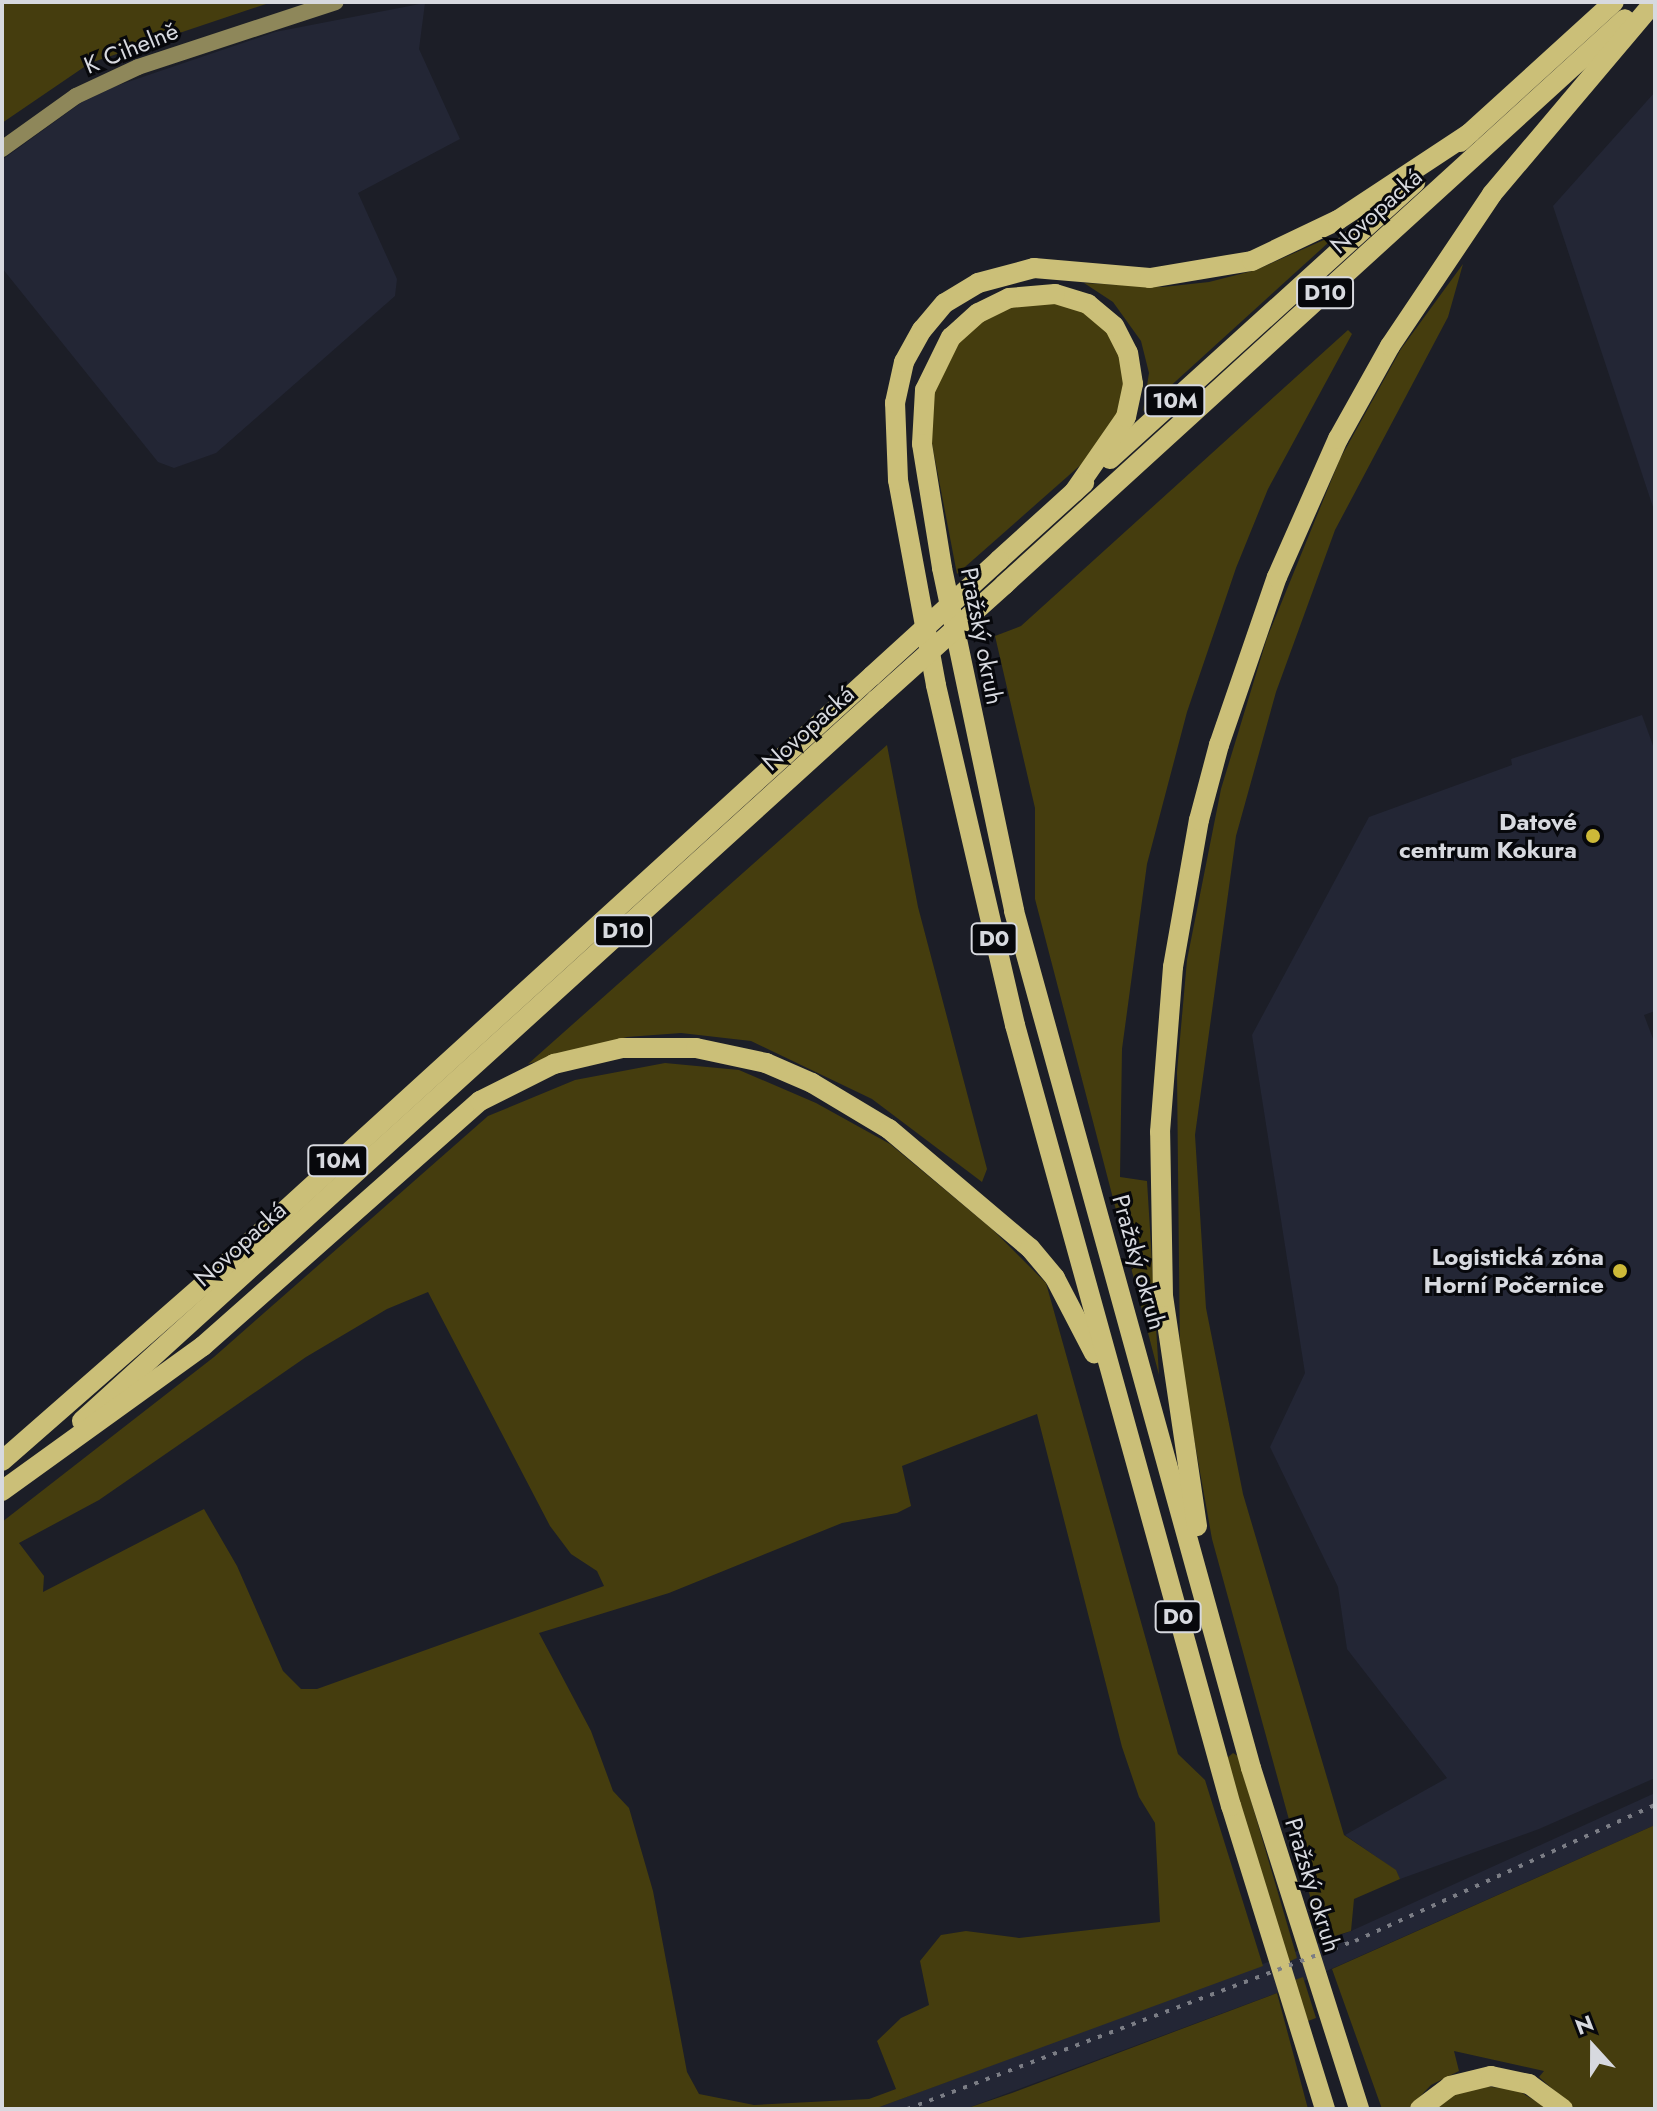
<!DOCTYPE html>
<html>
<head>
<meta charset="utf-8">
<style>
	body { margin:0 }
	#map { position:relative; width:1657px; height:2111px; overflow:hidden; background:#1c1e27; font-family:Jost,sans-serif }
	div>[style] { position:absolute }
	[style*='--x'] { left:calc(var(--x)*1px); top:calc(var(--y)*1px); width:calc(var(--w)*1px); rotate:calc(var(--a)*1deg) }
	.built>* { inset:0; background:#232635 }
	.green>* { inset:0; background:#453d0e }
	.secondary>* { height:16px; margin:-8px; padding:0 8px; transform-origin:8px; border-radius:8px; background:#8e875a }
	.highway>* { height:20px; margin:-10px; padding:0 10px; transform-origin:10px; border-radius:10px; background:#cbbf78 }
	.rail>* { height:4px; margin-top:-2px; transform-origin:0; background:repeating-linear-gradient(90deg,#7b7d85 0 4px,transparent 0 12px) }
	.highway-bridge>* { height:20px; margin:-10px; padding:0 10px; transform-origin:10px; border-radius:10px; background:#cbbf78 }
	.dots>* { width:22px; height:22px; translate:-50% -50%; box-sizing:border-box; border:4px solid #07080c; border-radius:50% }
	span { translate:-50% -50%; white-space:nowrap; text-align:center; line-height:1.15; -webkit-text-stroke:6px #07080c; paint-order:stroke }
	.shield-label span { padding:2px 6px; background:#07080c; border:2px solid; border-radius:6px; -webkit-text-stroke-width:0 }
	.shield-label { font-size:22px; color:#d7d9df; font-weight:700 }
	.street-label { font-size:24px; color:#d7d9df }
	.poi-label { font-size:24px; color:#d7d9df; font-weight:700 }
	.right { translate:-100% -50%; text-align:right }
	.frame { position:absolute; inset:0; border:4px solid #d7d9df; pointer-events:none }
	.north { position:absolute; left:1553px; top:2007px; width:80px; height:80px; -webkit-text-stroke:6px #07080c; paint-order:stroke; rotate:339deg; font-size:22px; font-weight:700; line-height:32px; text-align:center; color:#d7d9df }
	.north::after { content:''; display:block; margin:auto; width:28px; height:36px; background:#d7d9df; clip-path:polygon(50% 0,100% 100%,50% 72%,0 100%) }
</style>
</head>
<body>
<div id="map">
	<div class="built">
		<div style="clip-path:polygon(425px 3px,419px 49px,460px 139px,358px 193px,397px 279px,395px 296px,216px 453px,174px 468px,158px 462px,2px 268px,2px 160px,82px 102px,116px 86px,275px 32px)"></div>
		<div style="clip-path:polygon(1655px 92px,1655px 513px,1553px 206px)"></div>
		<div style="clip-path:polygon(1642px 715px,1655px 751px,1655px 1011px,1644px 1015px,1655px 1044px,1655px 1778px,1539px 1829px,1400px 1879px,1395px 1870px,1345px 1835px,1447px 1778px,1347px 1649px,1338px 1587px,1270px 1447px,1305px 1373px,1252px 1035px,1369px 817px,1512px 765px,1511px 759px)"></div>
		<div style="clip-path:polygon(1655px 1793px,1655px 1825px,1277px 1993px,965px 2109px,874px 2109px,1351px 1931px)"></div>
	</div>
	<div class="green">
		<div style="clip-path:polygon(2px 2px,272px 2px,90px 63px,2px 123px)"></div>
		<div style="clip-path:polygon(1326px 239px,1329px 242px,1143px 411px,1149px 373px,1141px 341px,1113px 302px,1084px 283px,1163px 287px,1209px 282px,1256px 270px)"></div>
		<div style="clip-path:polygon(1463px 264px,1448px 317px,1335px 530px,1276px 692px,1236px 836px,1195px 1135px,1206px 1308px,1243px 1494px,1344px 1835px,1396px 1870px,1400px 1879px,1354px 1899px,1351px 1931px,1322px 1940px,1212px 1539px,1180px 1360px,1177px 1072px,1187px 960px,1221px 789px,1267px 638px,1340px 459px,1401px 349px)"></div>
		<div style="clip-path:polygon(1035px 298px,1081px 308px,1111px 331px,1126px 377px,1121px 414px,1093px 454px,957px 574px,928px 423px,931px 389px,949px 348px,985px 315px)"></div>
		<div style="clip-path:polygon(1348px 330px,1352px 334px,1268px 489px,1236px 568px,1187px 712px,1147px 864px,1122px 1049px,1120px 1177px,1147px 1181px,1159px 1375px,1035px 899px,1035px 808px,995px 636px,1021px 626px)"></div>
		<div style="clip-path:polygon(887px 745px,918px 907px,987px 1169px,982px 1182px,872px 1099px,751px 1041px,681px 1033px,627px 1037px,528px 1064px)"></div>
		<div style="clip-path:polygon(evenodd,665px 1063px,739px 1070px,816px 1103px,890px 1144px,992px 1229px,1046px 1283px,1178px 1754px,1205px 1780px,1263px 1966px,874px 2109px,2px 2109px,2px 1522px,214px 1357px,488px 1116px,575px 1080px,665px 1063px,428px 1292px,550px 1526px,571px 1554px,597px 1571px,604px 1586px,317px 1689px,301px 1689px,283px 1671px,237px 1566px,204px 1509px,43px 1592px,44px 1576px,19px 1543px,99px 1500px,306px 1357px,387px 1309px,428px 1292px,665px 1063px,1037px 1414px,1122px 1747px,1139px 1797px,1155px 1823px,1160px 1922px,1019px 1938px,966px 1931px,941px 1935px,920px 1961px,929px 2005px,901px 2018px,877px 2041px,896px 2089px,869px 2099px,754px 2105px,699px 2094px,687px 2072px,653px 1891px,629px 1808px,613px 1791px,591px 1731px,539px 1633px,669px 1593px,842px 1523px,897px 1513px,911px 1506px,902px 1466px,1037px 1414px)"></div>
		<div style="clip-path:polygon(1233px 1753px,1238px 1756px,1297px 1958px,1286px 1963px,1226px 1759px)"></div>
		<div style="clip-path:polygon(1655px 1825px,1655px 2109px,1575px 2109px,1539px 2077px,1544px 2071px,1454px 2051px,1459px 2071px,1431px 2085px,1408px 2109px,1382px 2109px,1332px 1969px)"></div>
		<div style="clip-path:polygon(1303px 1977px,1316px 2018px,1308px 2021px,1292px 1981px)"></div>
		<div style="clip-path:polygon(1277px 1993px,1308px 2109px,965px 2109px,1012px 2093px)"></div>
		<div style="clip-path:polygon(1483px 2086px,1517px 2090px,1549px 2109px,1433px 2109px,1463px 2089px)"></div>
	</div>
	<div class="secondary">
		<div style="--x:2;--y:149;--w:91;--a:-35.6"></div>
		<div style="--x:76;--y:96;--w:68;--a:-25.1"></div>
		<div style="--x:138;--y:67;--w:208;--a:-18.2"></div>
	</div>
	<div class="highway">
		<div style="--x:1460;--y:142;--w:208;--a:-42.3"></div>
		<div style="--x:1110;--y:459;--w:412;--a:-42.2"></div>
		<div style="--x:1074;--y:492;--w:91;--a:-55.3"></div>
		<div style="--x:1126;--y:417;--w:34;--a:-78"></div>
		<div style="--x:1133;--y:384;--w:31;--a:-99"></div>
		<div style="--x:1128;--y:353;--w:30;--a:-117"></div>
		<div style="--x:1114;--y:326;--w:34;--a:-140"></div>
		<div style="--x:1088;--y:304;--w:34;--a:-163"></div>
		<div style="--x:1055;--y:294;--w:46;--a:175"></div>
		<div style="--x:1009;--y:298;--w:34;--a:154"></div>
		<div style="--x:978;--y:313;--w:36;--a:138"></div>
		<div style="--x:951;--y:337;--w:59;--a:116.1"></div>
		<div style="--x:925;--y:390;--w:54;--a:93.2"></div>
		<div style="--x:922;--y:444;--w:126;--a:80.8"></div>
		<div style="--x:942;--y:568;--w:350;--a:78.1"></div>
		<div style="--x:1014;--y:911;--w:889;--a:74.54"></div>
		<div style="--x:1251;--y:1768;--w:358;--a:72.4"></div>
		<div style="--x:999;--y:560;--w:115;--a:-42.2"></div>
		<div style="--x:1004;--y:585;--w:840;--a:-42.35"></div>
		<div style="--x:82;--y:1421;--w:1073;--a:-42.24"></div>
		<div style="--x:2;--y:1461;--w:281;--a:-41.2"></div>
		<div style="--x:213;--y:1276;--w:891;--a:-42.32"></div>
		<div style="--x:2;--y:1491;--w:248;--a:-35.8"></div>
		<div style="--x:203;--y:1346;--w:370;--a:-41.5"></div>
		<div style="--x:480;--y:1101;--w:83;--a:-26.6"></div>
		<div style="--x:554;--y:1064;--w:70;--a:-13.2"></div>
		<div style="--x:622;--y:1048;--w:74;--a:0"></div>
		<div style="--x:696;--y:1048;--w:72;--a:12.1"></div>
		<div style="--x:766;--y:1063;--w:50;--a:23.5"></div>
		<div style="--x:812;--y:1083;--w:90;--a:30.9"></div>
		<div style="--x:889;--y:1129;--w:185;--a:40.2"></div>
		<div style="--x:1030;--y:1248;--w:39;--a:50"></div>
		<div style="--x:1055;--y:1278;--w:85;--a:62.5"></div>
		<div style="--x:1197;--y:1526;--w:232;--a:-98.4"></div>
		<div style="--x:1163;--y:1297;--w:165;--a:-91"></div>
		<div style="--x:1160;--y:1132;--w:166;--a:-85.5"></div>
		<div style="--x:1173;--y:967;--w:149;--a:-80"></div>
		<div style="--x:1199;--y:820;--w:78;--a:-75.1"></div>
		<div style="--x:1219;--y:745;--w:178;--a:-71"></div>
		<div style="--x:1277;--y:577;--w:151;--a:-66.2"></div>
		<div style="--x:1338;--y:439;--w:107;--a:-60.8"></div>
		<div style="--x:1390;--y:346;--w:183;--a:-56.1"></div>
		<div style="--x:1492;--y:194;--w:251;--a:-49.8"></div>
		<div style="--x:1325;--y:2109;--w:317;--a:-107.2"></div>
		<div style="--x:1231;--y:1806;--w:810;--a:-105.46"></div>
		<div style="--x:1015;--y:1025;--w:349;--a:-103.1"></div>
		<div style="--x:936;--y:685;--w:208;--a:-100.5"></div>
		<div style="--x:898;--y:480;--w:77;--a:-92.2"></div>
		<div style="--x:895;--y:403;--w:42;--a:-77.6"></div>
		<div style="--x:904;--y:362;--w:37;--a:-61"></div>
		<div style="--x:922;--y:330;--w:35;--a:-50"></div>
		<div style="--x:945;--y:303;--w:39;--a:-31"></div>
		<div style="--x:978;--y:283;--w:58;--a:-15"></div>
		<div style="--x:1034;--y:268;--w:116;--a:4.9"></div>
		<div style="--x:1150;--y:278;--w:103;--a:-9.5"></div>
		<div style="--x:1252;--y:261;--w:95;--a:-25.5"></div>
		<div style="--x:1338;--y:220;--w:158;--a:-33.4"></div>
		<div style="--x:1420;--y:2109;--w:38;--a:-37"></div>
		<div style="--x:1450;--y:2086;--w:42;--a:-13.7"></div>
		<div style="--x:1491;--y:2076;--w:39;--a:12"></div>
		<div style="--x:1529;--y:2084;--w:42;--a:36.3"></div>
	</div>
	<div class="rail">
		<div style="--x:907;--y:2109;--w:478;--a:-20.6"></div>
		<div style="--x:1355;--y:1941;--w:329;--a:-24.4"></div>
	</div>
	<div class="highway-bridge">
		<div style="--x:872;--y:676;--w:172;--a:-42.4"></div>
		<div style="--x:876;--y:700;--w:172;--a:-41.9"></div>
	</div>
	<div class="dots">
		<div style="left:1593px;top:836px;background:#cdb938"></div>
		<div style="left:1620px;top:1271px;background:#cdb938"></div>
	</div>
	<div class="shield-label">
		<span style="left:1325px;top:293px">D10</span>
		<span style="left:1175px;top:401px">10M</span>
		<span style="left:623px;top:931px">D10</span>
		<span style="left:994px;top:939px">D0</span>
		<span style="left:338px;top:1161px">10M</span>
		<span style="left:1178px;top:1617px">D0</span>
	</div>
	<div class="street-label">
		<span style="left:131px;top:48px;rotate:-22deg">K Cihelně</span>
		<span style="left:1376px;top:211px;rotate:-42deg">Novopacká</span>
		<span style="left:982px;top:636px;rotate:79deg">Pražský okruh</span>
		<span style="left:808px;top:728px;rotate:-42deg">Novopacká</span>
		<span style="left:240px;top:1244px;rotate:-42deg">Novopacká</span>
		<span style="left:1139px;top:1262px;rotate:74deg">Pražský okruh</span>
		<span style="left:1313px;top:1885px;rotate:73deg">Pražský okruh</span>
	</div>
	<div class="poi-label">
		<span class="right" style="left:1577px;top:836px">Datové<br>centrum Kokura</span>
		<span class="right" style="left:1604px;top:1271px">Logistická zóna<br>Horní Počernice</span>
	</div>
	<div class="frame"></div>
	<div class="north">N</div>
</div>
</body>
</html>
